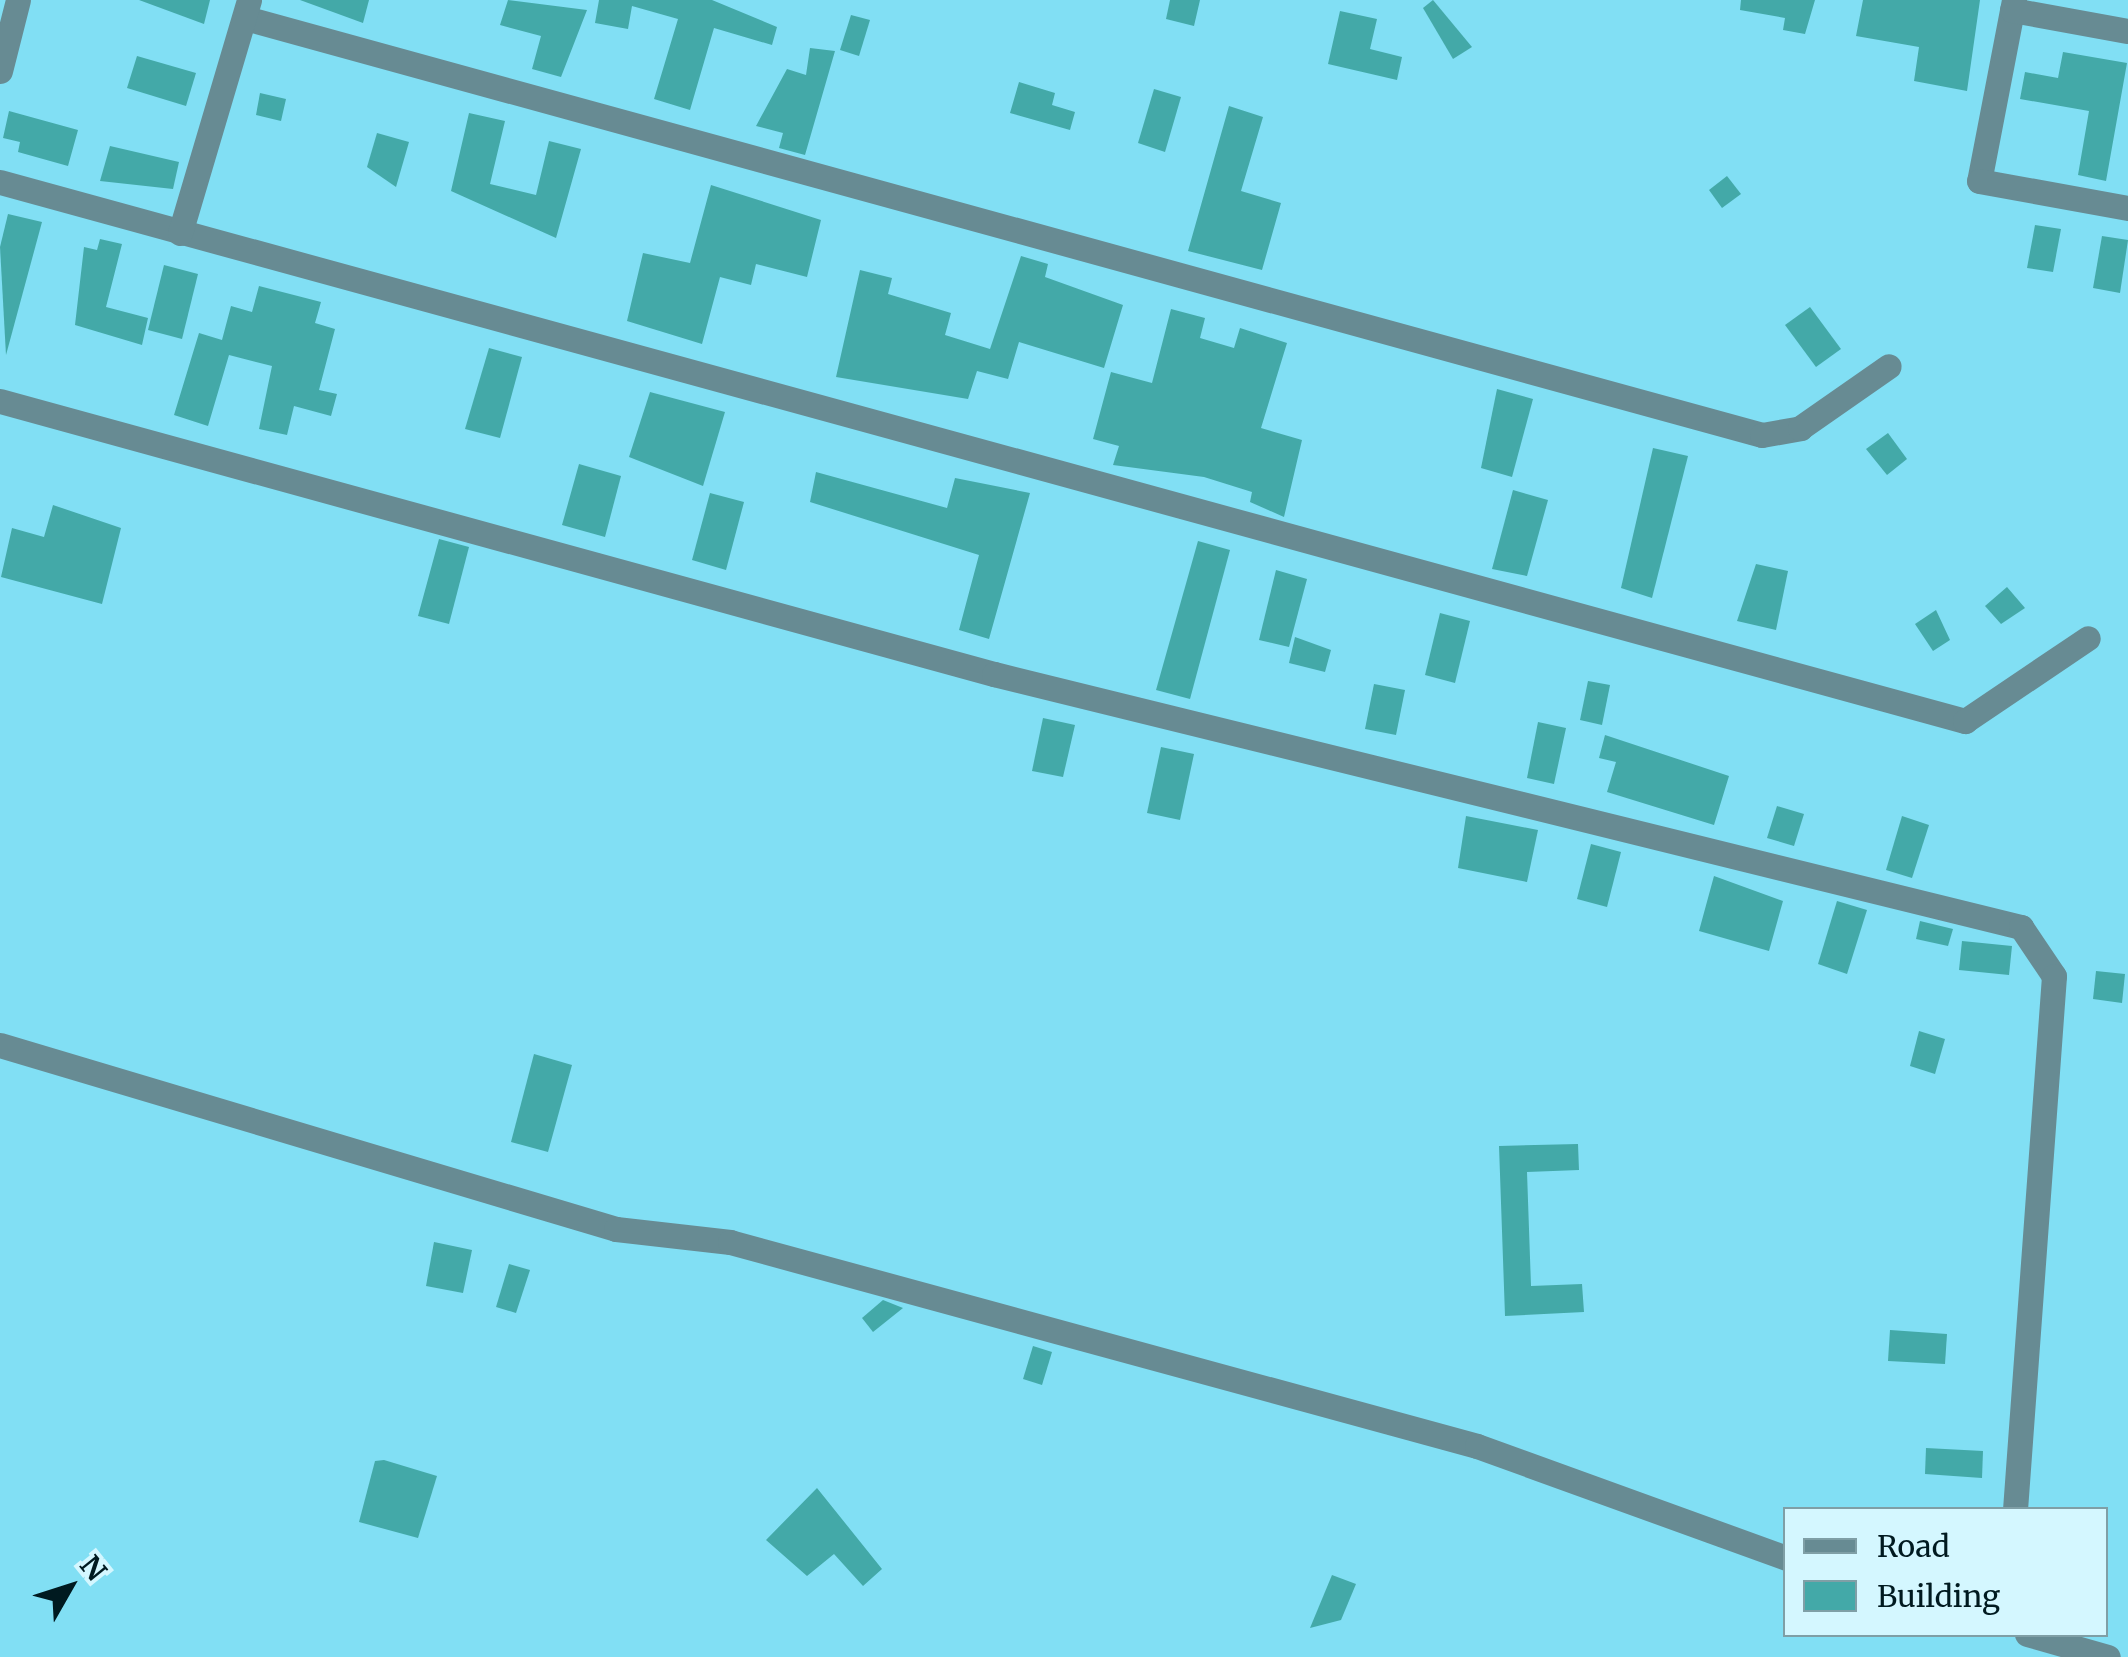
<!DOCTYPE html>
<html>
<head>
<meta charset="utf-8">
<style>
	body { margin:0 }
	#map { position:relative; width:2128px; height:1657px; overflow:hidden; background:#81dff4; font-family:Merriweather,serif }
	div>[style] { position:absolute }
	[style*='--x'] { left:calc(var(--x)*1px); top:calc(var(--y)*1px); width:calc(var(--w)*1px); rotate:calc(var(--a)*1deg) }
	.building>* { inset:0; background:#43a9a8 }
	.minor>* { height:25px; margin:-12.5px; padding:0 12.5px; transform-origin:12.5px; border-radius:12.5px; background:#678b93 }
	span { translate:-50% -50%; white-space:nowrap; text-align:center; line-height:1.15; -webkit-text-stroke:9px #d4f7ff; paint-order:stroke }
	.legend { position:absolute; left:1783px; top:1507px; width:325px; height:130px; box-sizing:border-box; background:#d4f7ff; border:2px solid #7f9fa6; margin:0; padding:12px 18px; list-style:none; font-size:30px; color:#001a20 }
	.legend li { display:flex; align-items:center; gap:20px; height:50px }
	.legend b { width:50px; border:2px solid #7f9fa6 }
	.north { position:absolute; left:20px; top:1537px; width:100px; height:100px; -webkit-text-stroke:8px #d4f7ff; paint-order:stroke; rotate:51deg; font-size:28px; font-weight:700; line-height:40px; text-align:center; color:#001a20 }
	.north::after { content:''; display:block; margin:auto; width:35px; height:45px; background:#001a20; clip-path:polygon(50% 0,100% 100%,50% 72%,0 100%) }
</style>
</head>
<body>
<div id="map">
	<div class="building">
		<div style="clip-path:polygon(139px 0,210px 0,204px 24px)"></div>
		<div style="clip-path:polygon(300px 0,369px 0,363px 23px)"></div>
		<div style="clip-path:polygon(508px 0,587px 10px,561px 77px,532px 69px,541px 36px,500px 25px)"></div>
		<div style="clip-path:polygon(599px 0,712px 0,777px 27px,772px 45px,714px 28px,690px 110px,654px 99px,678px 19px,632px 6px,628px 29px,595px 23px)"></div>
		<div style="clip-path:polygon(1170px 0,1200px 0,1194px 26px,1166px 19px)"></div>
		<div style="clip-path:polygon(1433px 0,1472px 47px,1453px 59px,1423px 8px)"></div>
		<div style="clip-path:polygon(1741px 0,1815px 0,1805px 34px,1783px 30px,1785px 18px,1740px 10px)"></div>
		<div style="clip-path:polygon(1863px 0,1980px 0,1967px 91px,1914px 81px,1919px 47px,1856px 36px)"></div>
		<div style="clip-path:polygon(1340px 11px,1377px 19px,1370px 49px,1402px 57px,1397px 80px,1328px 64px)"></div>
		<div style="clip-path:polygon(851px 15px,870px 20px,859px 56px,840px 50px)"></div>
		<div style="clip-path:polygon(810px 48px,835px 51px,805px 155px,779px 148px,783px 133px,756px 126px,787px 69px,806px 75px)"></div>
		<div style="clip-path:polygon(2063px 52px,2127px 63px,2106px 181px,2078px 175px,2089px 111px,2020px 99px,2025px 72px,2058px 78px)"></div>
		<div style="clip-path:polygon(137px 56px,196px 73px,186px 106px,127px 88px)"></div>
		<div style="clip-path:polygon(1019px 82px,1055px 93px,1052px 105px,1075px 112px,1070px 130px,1010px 113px)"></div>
		<div style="clip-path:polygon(1154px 89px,1181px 97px,1165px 152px,1138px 143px)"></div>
		<div style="clip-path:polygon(260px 93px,286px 99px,281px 121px,256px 115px)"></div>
		<div style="clip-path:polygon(1229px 106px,1263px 117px,1241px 191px,1281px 203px,1262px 270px,1188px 251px)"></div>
		<div style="clip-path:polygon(9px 111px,78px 130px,68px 166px,18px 152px,20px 142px,3px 138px)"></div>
		<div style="clip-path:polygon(469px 113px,505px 121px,490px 184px,536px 195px,549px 141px,581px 149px,556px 238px,451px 191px)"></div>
		<div style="clip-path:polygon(377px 133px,409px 142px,396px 187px,367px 167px)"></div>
		<div style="clip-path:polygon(110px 146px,179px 162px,173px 189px,100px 181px)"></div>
		<div style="clip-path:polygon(1727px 176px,1741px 194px,1722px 208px,1709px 190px)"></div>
		<div style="clip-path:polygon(711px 185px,821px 220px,807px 277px,756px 264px,751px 285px,720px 277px,702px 344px,627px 321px,643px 253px,690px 263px)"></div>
		<div style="clip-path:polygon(8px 214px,42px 222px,6px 355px,0 247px)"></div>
		<div style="clip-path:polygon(2035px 225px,2061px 229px,2053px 272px,2027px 268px)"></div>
		<div style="clip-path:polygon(2102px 236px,2128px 240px,2120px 293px,2093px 288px)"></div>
		<div style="clip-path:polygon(100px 239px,122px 244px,106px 307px,148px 318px,142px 345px,75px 325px,84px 247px,97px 250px)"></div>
		<div style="clip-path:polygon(1021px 256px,1048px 264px,1045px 277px,1123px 305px,1104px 368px,1019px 342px,1008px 379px,977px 371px,968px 399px,836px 377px,860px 270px,892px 278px,888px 294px,951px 313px,945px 335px,990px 349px)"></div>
		<div style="clip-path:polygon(164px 265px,198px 274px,182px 339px,148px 330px)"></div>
		<div style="clip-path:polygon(259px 286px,321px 302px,315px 323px,335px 329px,319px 390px,337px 394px,331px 416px,294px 406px,287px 435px,259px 429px,272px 366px,229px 355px,208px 426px,174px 415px,199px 333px,222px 340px,231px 306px,252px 312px)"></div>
		<div style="clip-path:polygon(1810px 307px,1841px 349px,1816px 367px,1785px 325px)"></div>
		<div style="clip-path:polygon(1171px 309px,1205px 318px,1200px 338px,1234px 348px,1240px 328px,1287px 343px,1261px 428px,1302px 440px,1284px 517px,1250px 502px,1252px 492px,1204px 477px,1113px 465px,1119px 446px,1093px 439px,1111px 372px,1152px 383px)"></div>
		<div style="clip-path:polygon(489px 348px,522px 357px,500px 438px,465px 429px)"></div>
		<div style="clip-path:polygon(1497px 389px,1533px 399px,1512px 477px,1481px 468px)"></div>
		<div style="clip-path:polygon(650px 392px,725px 412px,703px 486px,629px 457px)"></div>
		<div style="clip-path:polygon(1888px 433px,1907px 459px,1887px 475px,1866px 449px)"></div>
		<div style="clip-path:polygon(1653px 448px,1688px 456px,1652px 598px,1621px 588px)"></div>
		<div style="clip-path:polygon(579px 464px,621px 476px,605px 537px,562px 525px)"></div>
		<div style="clip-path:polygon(816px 472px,947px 508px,955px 478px,1030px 493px,989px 639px,959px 630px,979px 555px,810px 502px)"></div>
		<div style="clip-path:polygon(1513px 490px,1548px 500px,1527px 576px,1492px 569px)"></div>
		<div style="clip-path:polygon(710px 493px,744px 502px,726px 570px,692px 560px)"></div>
		<div style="clip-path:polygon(53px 505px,121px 528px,102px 604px,1px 577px,12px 528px,44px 537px)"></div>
		<div style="clip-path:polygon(439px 539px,469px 547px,449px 624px,418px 616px)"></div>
		<div style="clip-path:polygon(1198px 541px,1230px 550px,1190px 699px,1156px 690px)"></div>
		<div style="clip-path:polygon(1756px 564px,1788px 571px,1776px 630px,1737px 621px)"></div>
		<div style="clip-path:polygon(1276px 570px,1307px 579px,1289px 647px,1259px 640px)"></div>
		<div style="clip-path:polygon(2007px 587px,2025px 608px,2001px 624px,1985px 606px)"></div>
		<div style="clip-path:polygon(1936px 610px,1950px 640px,1933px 651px,1915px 624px)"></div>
		<div style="clip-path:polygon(1440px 613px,1470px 621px,1455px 683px,1425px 675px)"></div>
		<div style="clip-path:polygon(1295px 637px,1331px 650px,1325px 672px,1289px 663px)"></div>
		<div style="clip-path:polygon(1588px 681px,1610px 685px,1602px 725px,1580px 720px)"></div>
		<div style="clip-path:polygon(1374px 684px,1405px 690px,1396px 735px,1365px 729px)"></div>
		<div style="clip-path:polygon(1043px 718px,1075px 725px,1063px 777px,1032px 771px)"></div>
		<div style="clip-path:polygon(1538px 722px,1566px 728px,1554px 784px,1527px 778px)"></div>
		<div style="clip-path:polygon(1605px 735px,1729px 776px,1714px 825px,1607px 792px,1616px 762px,1599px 758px)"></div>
		<div style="clip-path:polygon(1161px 747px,1194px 754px,1180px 820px,1147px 813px)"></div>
		<div style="clip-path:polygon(1777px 806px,1804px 814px,1794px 846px,1767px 838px)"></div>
		<div style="clip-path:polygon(1466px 816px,1538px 830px,1527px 882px,1458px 868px)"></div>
		<div style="clip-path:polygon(1902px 816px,1929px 825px,1912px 878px,1886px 870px)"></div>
		<div style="clip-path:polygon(1591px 844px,1621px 852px,1607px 907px,1577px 899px)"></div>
		<div style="clip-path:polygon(1714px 876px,1783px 901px,1769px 951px,1699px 931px)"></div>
		<div style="clip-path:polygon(1837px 901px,1867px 910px,1847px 974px,1818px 964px)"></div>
		<div style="clip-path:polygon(1920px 921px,1953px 929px,1948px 946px,1916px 939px)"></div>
		<div style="clip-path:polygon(1962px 941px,2012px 946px,2009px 975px,1959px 970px)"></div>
		<div style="clip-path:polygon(2096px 971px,2125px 974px,2122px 1003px,2093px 999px)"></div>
		<div style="clip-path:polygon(1919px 1031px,1945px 1039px,1935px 1074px,1910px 1066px)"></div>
		<div style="clip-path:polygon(534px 1054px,572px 1065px,548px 1152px,511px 1142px)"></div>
		<div style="clip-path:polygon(1578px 1144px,1579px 1170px,1527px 1172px,1531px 1286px,1582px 1284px,1584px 1312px,1505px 1316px,1499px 1146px)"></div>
		<div style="clip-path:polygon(434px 1242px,472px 1250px,463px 1293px,426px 1286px)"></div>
		<div style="clip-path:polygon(509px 1264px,530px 1270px,516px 1313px,496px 1307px)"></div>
		<div style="clip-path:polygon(883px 1300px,903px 1308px,873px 1332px,862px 1318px)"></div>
		<div style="clip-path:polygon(1890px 1330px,1947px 1334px,1945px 1364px,1888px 1361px)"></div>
		<div style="clip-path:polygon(1033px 1346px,1052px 1352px,1042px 1385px,1023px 1379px)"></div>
		<div style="clip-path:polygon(1926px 1448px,1983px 1451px,1982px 1478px,1925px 1474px)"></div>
		<div style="clip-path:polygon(384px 1460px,437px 1476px,418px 1538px,359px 1522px,375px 1461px)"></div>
		<div style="clip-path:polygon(817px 1488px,882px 1569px,863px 1586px,834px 1554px,807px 1576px,766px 1540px)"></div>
		<div style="clip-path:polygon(1332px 1575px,1356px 1584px,1341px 1620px,1310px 1628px)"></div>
	</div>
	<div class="minor">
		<div style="--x:2014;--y:0;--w:184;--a:100.9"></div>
		<div style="--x:1979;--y:181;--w:151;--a:10.3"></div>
		<div style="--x:2012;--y:10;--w:118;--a:10.3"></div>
		<div style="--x:245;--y:18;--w:1573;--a:15.37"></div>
		<div style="--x:1762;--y:435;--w:39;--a:-10"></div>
		<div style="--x:1800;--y:428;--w:108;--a:-34.9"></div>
		<div style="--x:0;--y:71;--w:73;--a:-75.8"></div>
		<div style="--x:0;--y:182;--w:2038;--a:15.34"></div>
		<div style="--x:1965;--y:721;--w:148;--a:-34"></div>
		<div style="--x:180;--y:233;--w:243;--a:-73.5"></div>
		<div style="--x:0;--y:401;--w:1031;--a:15.36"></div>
		<div style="--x:994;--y:674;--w:1058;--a:13.84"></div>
		<div style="--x:2021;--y:927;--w:59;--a:56"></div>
		<div style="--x:2054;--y:976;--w:535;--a:94.18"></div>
		<div style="--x:0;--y:1045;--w:643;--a:16.63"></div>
		<div style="--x:616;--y:1229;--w:115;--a:6.5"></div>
		<div style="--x:730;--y:1242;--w:774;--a:15.27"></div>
		<div style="--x:1477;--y:1446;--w:329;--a:19.9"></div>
		<div style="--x:2027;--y:1634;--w:84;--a:15.9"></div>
	</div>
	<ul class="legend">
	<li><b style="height:12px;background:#678b93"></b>Road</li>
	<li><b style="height:28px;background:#43a9a8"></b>Building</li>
	</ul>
	<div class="north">N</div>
</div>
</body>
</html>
